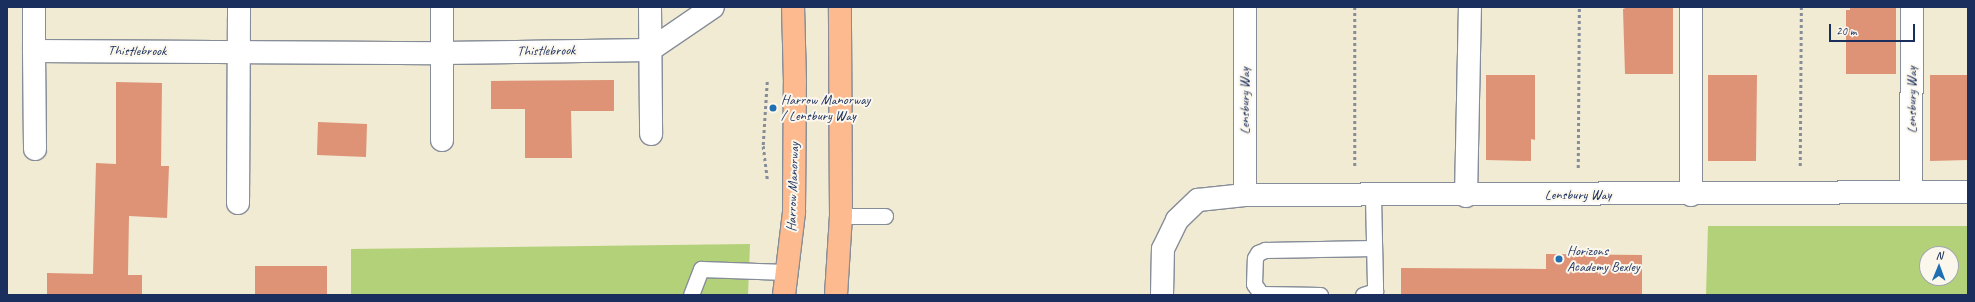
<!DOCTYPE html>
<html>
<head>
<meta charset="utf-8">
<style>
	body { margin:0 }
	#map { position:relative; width:1975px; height:302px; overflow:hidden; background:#f1ebd3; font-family:Caveat,sans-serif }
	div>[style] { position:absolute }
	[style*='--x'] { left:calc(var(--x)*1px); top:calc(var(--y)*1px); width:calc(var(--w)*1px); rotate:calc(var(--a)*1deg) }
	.green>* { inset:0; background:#b3d178 }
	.building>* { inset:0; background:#de9376 }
	.path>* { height:2.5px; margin-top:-1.25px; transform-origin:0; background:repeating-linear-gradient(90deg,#868d98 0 3px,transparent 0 6px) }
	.roads { filter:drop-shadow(1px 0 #868d98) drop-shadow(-1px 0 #868d98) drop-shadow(0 1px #868d98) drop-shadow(0 -1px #868d98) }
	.lane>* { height:15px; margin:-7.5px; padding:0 7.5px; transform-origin:7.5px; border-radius:7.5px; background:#fff }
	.street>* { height:22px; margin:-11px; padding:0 11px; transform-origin:11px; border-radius:11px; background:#fff }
	.primary>* { height:22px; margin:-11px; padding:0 11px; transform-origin:11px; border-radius:11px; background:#fcba8e }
	.dots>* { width:11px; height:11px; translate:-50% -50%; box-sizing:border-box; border:2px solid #fbf7ec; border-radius:50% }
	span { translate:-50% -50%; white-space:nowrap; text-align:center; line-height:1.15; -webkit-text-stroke:4px #fbf7ec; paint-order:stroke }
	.street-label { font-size:14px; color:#1b2f5e }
	.poi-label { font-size:14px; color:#1b2f5e }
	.left { translate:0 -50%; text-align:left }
	.frame { position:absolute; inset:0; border:8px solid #1b2f5e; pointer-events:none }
	.north { position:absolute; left:1919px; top:246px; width:40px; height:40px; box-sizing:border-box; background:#fbf7ec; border:1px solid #a1a7b3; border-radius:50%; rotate:1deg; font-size:11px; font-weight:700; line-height:16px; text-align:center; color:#1b2f5e }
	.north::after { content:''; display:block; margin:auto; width:14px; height:18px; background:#1f6fb2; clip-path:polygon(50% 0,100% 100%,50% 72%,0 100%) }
	.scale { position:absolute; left:1829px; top:24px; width:86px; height:18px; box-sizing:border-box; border:2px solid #1b2f5e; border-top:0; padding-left:5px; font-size:12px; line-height:14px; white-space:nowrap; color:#1b2f5e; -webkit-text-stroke:3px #fbf7ec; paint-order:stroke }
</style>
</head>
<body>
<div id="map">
	<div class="green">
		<div style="clip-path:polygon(evenodd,1708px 226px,1968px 226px,1968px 295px,1706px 295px,1708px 226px,1927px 254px,1951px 254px,1951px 278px,1927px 278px,1927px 254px)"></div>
		<div style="clip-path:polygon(750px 244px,748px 295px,351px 295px,351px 249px)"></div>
	</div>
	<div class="building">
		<div style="clip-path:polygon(1628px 7px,1673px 7px,1673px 74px,1625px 74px,1623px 9px)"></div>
		<div style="clip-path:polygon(1850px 7px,1896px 7px,1896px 74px,1846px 74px,1846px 10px,1850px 10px)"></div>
		<div style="clip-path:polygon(1486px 75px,1535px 75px,1535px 140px,1531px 139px,1531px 161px,1486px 160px)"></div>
		<div style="clip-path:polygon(1708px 75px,1757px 75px,1756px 161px,1708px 161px)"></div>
		<div style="clip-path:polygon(1930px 75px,1968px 75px,1968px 160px,1930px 161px)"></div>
		<div style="clip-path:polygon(614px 80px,614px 111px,571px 111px,572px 158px,525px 158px,525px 109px,491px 109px,491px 81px)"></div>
		<div style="clip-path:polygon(116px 82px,162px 83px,161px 166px,169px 166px,167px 218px,129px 216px,128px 275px,142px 275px,142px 295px,47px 295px,47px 273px,93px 274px,96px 163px,116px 164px)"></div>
		<div style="clip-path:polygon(318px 122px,367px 124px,366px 157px,317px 155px)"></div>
		<div style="clip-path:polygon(1546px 254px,1642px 255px,1642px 295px,1401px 295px,1401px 268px,1546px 269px)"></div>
		<div style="clip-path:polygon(255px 266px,327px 266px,327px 295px,255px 295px)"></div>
	</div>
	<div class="path">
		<div style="--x:1355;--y:7;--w:161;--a:90"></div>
		<div style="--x:1800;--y:166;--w:159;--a:-89.6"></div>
		<div style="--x:1578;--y:168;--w:161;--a:-89.6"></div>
		<div style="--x:767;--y:179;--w:34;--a:-97"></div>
		<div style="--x:763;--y:145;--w:64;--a:-86.4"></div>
	</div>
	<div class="roads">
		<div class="lane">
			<div style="--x:841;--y:216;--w:44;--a:0"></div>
			<div style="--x:691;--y:295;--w:28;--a:-69"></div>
			<div style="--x:701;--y:269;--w:85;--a:2"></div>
			<div style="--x:1320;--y:295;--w:59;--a:-179"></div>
			<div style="--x:1261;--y:294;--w:12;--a:-125"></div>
			<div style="--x:1254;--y:284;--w:26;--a:-88"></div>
			<div style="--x:1255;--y:258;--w:6;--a:-59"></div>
			<div style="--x:1258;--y:253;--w:8;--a:-23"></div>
			<div style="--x:1265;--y:250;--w:109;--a:-1.1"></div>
			<div style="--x:1363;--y:295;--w:13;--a:-18"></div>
			<div style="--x:1375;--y:291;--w:6;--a:-90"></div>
			<div style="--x:1375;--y:285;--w:89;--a:-91.3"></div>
		</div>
		<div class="street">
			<div style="--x:34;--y:7;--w:44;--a:90"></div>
			<div style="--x:34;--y:51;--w:408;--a:0.3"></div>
			<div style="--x:442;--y:53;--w:208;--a:-0.8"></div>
			<div style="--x:650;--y:50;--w:76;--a:-34.3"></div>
			<div style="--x:442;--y:7;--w:133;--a:90"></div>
			<div style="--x:650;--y:7;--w:127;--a:89.5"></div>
			<div style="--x:34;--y:51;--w:98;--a:89.4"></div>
			<div style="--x:1911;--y:192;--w:185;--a:-89.7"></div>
			<div style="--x:1245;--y:195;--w:188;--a:-90"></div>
			<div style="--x:1691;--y:195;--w:188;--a:-90"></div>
			<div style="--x:1466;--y:196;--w:189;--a:-88.8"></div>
			<div style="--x:238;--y:203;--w:196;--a:-89.7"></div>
			<div style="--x:1162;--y:295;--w:46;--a:-88.8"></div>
			<div style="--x:1163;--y:249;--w:32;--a:-64"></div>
			<div style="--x:1177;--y:220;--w:29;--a:-44"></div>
			<div style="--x:1198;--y:200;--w:47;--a:-6.1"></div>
			<div style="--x:1245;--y:195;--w:723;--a:-0.24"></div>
		</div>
		<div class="primary">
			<div style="--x:784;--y:295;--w:84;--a:-83.1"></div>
			<div style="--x:794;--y:212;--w:130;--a:-89.6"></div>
			<div style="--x:795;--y:82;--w:75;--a:-91.5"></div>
			<div style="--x:836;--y:295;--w:79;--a:-86.4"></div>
			<div style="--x:841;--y:216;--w:209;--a:-90.3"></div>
		</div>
	</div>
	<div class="dots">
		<div style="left:773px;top:108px;background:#1f6fb2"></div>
		<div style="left:1559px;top:259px;background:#1f6fb2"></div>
	</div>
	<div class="street-label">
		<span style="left:137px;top:51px">Thistlebrook</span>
		<span style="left:546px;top:51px;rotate:-1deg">Thistlebrook</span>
		<span style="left:1912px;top:100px;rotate:-90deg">Lensbury Way</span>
		<span style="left:1245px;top:101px;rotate:-90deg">Lensbury Way</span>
		<span style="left:793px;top:187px;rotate:-88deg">Harrow Manorway</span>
		<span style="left:1578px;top:195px">Lensbury Way</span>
	</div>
	<div class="poi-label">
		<span class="left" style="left:781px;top:108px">Harrow Manorway<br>/ Lensbury Way</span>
		<span class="left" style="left:1567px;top:259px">Horizons<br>Academy Bexley</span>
	</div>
	<div class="frame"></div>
	<div class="north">N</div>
	<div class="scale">20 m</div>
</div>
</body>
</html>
